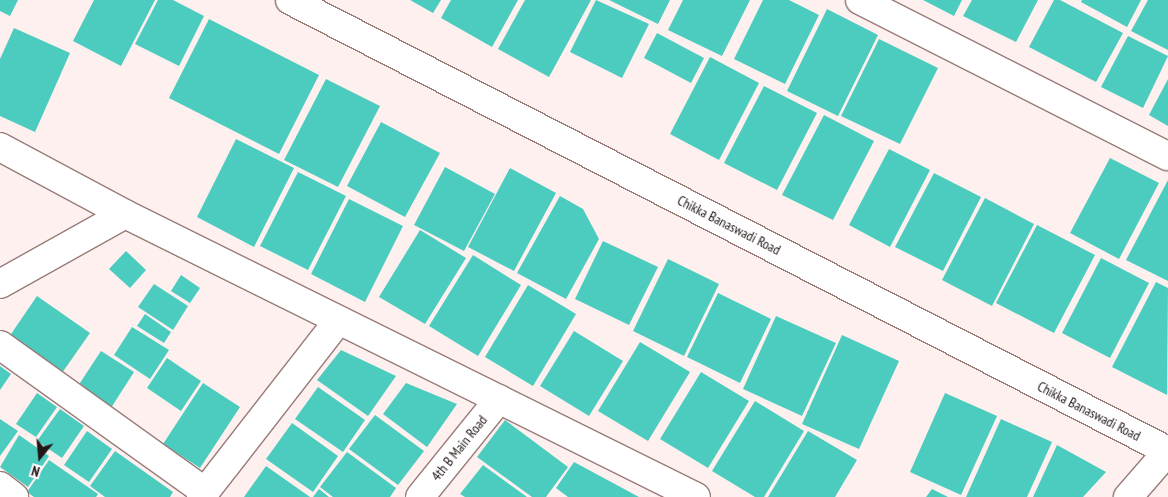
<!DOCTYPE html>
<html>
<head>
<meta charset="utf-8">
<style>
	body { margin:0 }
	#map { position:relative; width:1168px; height:497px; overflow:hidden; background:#fdf0ef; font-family:"PT Sans Narrow",sans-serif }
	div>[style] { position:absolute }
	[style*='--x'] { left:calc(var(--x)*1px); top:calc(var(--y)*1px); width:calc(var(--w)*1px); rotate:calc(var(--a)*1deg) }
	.building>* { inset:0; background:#4bccbe }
	.roads { filter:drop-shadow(1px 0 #987c79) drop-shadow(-1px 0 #987c79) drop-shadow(0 1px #987c79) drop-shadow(0 -1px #987c79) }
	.minor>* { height:28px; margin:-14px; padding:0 14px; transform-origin:14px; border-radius:14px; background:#fff }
	.secondary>* { height:28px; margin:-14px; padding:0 14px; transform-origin:14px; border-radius:14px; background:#fff }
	span { translate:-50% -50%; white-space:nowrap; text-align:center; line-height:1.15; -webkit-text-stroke:4px #fff; paint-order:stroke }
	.street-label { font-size:14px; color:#221716 }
	.north { position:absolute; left:15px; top:432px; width:50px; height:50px; -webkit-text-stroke:4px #fff; paint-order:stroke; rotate:197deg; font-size:14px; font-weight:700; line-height:20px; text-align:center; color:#221716 }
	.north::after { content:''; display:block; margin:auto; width:18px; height:22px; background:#221716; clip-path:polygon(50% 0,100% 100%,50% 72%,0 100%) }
</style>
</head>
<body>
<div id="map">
	<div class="building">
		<div style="clip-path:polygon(0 0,18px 0,10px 16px,0 11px)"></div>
		<div style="clip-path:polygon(94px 0,155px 0,121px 66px,73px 41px)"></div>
		<div style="clip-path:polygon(158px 0,173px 0,204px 16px,179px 66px,135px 44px)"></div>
		<div style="clip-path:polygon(410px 0,441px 0,433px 13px)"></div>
		<div style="clip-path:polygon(451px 0,518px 0,492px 47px,441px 18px)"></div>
		<div style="clip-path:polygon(525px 0,591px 0,549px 77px,498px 49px)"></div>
		<div style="clip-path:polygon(596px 0,649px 24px,622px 78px,570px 52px)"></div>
		<div style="clip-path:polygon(609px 0,670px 0,658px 24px)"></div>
		<div style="clip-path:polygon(683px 0,750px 0,722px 56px,668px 30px)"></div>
		<div style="clip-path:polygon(763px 0,789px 0,819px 15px,785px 84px,734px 59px)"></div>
		<div style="clip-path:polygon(923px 0,962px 0,954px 16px)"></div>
		<div style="clip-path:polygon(972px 0,1038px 0,1016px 42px,963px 16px)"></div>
		<div style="clip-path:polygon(1054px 0,1060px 0,1123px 33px,1096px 82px,1029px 47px)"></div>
		<div style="clip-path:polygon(1082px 0,1141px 0,1127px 27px,1081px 2px)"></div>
		<div style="clip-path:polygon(1148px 0,1168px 0,1168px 50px,1131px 31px)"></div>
		<div style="clip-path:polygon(827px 9px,878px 35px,838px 116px,787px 91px)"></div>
		<div style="clip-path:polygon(209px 19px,319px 75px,279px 154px,169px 98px)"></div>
		<div style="clip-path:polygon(14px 28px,70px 53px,35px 132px,0 116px,0 59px)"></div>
		<div style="clip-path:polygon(657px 33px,704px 58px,691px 83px,644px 58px)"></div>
		<div style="clip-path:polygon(1128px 36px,1168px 56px,1143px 108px,1101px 87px)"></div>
		<div style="clip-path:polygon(879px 39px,938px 68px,900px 144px,841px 116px)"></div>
		<div style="clip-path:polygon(710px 57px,759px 83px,719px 160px,670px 134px)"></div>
		<div style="clip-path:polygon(326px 79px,380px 106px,338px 187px,284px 160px)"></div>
		<div style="clip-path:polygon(1168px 79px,1168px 126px,1149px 115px)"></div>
		<div style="clip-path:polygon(764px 86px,817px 113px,777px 190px,724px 163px)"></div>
		<div style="clip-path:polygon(824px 115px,874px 141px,833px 220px,782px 195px)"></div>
		<div style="clip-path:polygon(381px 122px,440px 153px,405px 217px,347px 186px)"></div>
		<div style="clip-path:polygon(236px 139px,294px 168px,254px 247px,197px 217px)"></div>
		<div style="clip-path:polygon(889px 149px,930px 170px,890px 247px,849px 225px)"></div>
		<div style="clip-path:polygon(1110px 158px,1159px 183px,1119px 259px,1070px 233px)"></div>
		<div style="clip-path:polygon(445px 167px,495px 194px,464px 251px,414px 225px)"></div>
		<div style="clip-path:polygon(510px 168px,556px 193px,514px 271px,468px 247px)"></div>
		<div style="clip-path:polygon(298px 172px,346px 196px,308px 270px,260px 246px)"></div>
		<div style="clip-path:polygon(934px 173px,981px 197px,943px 271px,895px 247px)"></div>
		<div style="clip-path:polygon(1168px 180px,1168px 281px,1126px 260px)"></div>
		<div style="clip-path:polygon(560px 196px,583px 209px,599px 239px,566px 299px,517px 273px)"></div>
		<div style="clip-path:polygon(985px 198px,1034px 224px,992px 306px,942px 280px)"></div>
		<div style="clip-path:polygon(349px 199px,403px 226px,365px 302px,311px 274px)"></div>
		<div style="clip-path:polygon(1037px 225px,1095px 255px,1054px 333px,996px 303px)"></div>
		<div style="clip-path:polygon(420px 230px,466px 258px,425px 324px,379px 297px)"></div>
		<div style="clip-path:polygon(603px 241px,658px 267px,629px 325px,575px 299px)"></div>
		<div style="clip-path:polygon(126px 251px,146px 270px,130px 288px,109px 269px)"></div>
		<div style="clip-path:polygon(473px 255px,521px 285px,478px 356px,429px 326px)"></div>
		<div style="clip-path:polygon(1101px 258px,1149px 283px,1110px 358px,1062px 333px)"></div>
		<div style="clip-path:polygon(668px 259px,719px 284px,684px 356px,633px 331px)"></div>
		<div style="clip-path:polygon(181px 275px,200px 288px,190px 303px,171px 291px)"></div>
		<div style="clip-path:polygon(1156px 282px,1168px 288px,1167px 395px,1112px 367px)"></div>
		<div style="clip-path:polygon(154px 284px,188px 306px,173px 330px,138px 307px)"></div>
		<div style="clip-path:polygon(528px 285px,576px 314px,533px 386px,485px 357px)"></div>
		<div style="clip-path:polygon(718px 293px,771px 319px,740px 383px,687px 357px)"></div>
		<div style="clip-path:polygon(37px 296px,90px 333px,62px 373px,9px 337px)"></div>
		<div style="clip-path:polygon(145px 314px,171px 332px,164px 343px,137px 326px)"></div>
		<div style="clip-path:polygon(776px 316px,836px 343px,802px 416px,743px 389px)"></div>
		<div style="clip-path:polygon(132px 327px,169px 350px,150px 379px,114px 355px)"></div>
		<div style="clip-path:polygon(574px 331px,623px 361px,589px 416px,540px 386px)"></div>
		<div style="clip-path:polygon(842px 335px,899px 361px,859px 449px,802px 424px)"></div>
		<div style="clip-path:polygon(640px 342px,690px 372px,648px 441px,598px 411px)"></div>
		<div style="clip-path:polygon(341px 350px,396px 376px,368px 416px,317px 380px)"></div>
		<div style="clip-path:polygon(101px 351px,134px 372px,109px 411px,76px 389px)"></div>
		<div style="clip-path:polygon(167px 358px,201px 381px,181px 411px,147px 388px)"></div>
		<div style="clip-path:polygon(0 366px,11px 374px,0 390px)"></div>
		<div style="clip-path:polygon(701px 372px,749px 401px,708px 468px,660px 439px)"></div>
		<div style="clip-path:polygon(203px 383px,240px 407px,200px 468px,163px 444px)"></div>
		<div style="clip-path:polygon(406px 383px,457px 404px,427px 447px,383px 414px)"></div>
		<div style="clip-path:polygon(318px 387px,365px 420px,343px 452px,295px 419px)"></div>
		<div style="clip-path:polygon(37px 393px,57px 407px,36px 437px,16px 424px)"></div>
		<div style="clip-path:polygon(945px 393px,997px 416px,961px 495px,910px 472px)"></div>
		<div style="clip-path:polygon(755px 401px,804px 431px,764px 497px,755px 497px,712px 471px)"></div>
		<div style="clip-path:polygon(60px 409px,84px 426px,62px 458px,37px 441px)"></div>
		<div style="clip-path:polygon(375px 415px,424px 451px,398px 485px,349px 449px)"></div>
		<div style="clip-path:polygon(0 419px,18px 431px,0 456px)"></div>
		<div style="clip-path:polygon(1001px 419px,1052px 442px,1027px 497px,966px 497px)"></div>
		<div style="clip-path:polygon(505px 420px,568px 467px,546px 497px,532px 497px,477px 457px)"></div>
		<div style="clip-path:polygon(292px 423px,338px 456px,313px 492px,266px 459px)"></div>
		<div style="clip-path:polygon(87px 431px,112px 449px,89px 482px,64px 465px)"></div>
		<div style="clip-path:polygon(808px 431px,857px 460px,835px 497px,768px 497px)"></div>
		<div style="clip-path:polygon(19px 435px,49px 456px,28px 487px,0 467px)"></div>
		<div style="clip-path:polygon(1057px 445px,1106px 472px,1083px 497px,1033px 497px)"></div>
		<div style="clip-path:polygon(115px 451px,173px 492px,170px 497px,105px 497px,90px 486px)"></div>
		<div style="clip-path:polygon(347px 452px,396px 488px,390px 497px,333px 497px,320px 487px)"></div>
		<div style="clip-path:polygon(49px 460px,98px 494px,96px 497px,34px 497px,27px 492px)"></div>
		<div style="clip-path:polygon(574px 462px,639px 497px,568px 497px,556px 488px)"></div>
		<div style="clip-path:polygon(483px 465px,527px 497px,465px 497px,460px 494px)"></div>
		<div style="clip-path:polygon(266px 466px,310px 497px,244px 497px)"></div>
		<div style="clip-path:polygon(319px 489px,329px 497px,313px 497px)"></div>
		<div style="clip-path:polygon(932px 489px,948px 497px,926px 497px)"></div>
	</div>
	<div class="roads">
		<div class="minor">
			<div style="--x:860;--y:0;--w:345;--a:26.9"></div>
			<div style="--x:0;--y:147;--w:142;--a:28.2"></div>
			<div style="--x:0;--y:284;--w:143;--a:-29.2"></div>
			<div style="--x:125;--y:214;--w:637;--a:26.36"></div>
			<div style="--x:0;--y:345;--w:252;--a:35.6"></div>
			<div style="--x:0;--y:486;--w:18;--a:38"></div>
			<div style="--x:201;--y:497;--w:224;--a:-52.1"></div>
			<div style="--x:420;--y:497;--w:126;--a:-51.1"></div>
			<div style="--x:1128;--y:497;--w:61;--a:-49"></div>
		</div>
		<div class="secondary">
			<div style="--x:290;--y:0;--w:987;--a:27.19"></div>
		</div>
	</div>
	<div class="street-label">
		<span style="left:729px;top:225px;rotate:27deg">Chikka Banaswadi Road</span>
		<span style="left:1089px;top:411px;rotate:27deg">Chikka Banaswadi Road</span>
		<span style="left:459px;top:448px;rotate:-51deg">4th B Main Road</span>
	</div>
	<div class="north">N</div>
</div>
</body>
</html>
